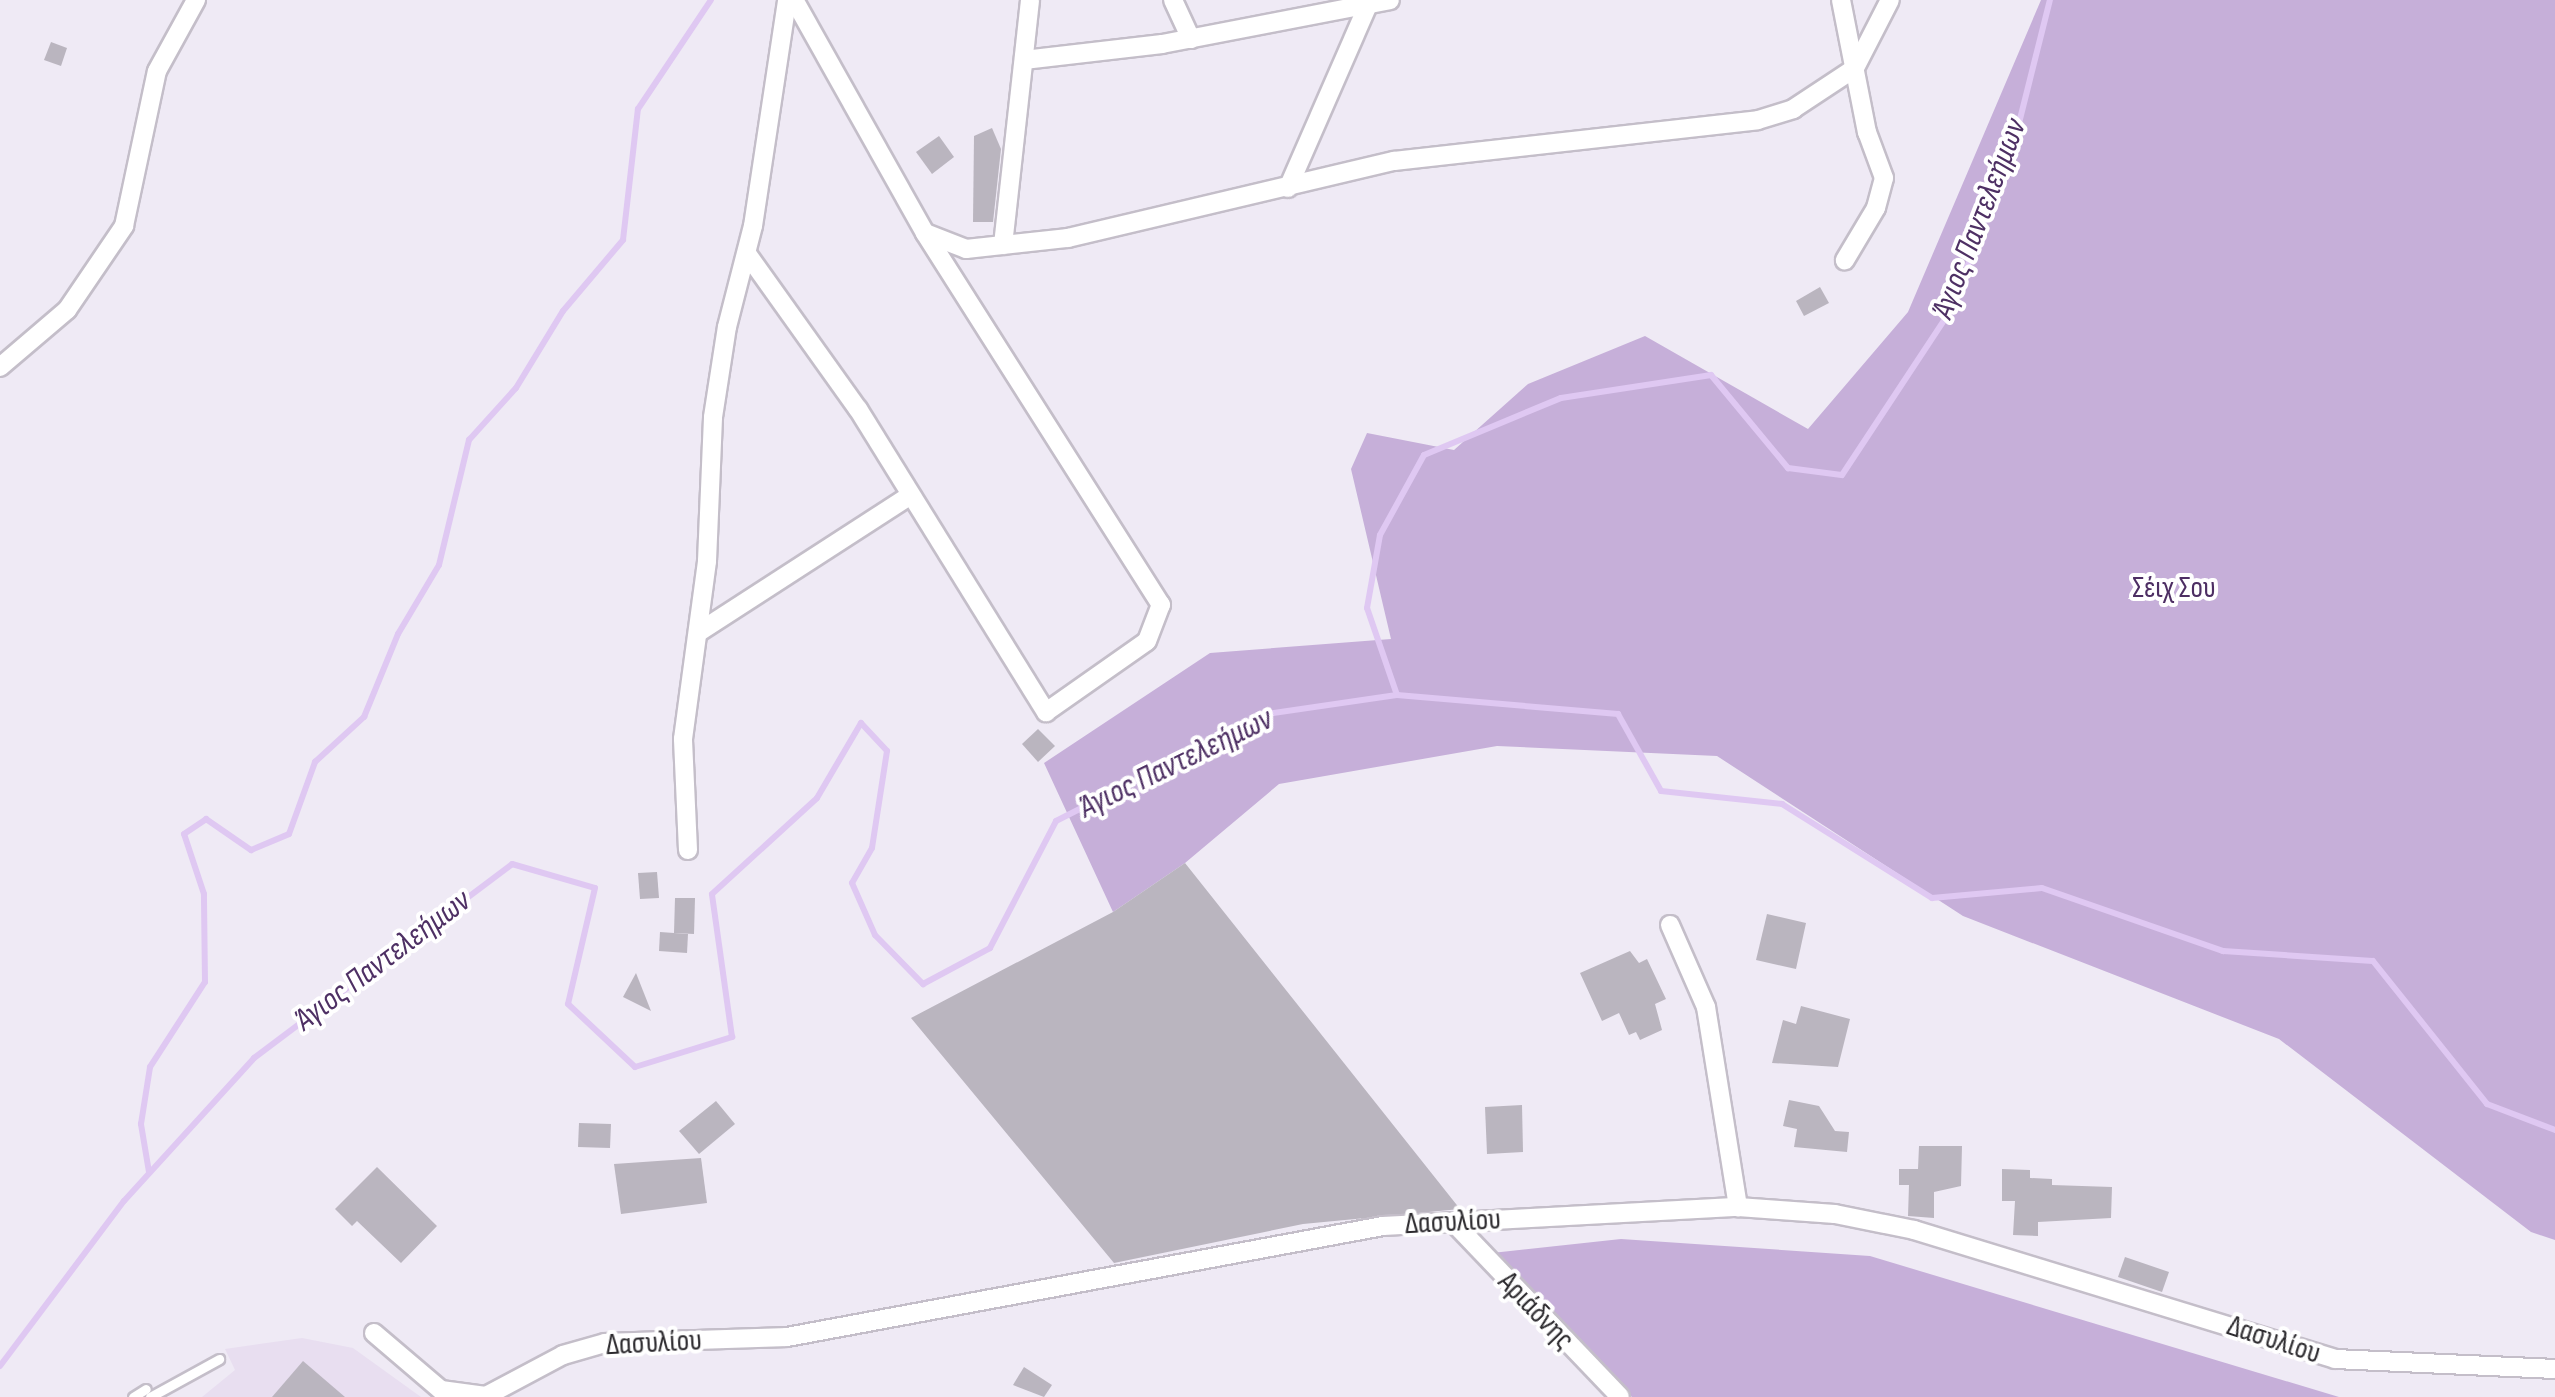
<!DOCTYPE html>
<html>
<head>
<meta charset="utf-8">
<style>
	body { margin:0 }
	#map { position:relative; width:2555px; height:1397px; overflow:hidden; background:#efeaf5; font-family:"Sofia Sans Condensed",sans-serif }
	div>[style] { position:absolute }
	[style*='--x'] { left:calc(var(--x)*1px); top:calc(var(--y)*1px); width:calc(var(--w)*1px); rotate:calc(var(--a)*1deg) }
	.built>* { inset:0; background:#e8def0 }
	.forest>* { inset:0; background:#c6afd9 }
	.stream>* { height:6px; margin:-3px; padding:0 3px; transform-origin:3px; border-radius:3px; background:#dfc8f2 }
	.building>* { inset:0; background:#bab5bf }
	.roads { filter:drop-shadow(2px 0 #c4bec9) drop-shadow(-2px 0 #c4bec9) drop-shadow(0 2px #c4bec9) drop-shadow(0 -2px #c4bec9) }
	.service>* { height:9px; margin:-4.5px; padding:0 4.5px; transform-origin:4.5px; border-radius:4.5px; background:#fff }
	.minor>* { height:18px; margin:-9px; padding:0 9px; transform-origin:9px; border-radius:9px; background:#fff }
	span { translate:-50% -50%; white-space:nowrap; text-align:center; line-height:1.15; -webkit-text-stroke:8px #fff; paint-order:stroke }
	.park-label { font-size:30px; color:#4d2e63 }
	.street-label { font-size:30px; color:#2c2a2e }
	.water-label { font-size:32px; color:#4e3064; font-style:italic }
</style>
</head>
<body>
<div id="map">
	<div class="built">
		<div style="clip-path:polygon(302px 1338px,353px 1348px,421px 1397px,202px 1397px,235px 1370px,225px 1349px)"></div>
	</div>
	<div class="forest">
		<div style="clip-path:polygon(2041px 0,2555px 0,2555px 1240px,2531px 1232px,2279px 1039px,1963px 916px,1717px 756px,1497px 746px,1279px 784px,1185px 863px,1113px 912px,1044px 763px,1210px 653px,1391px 639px,1351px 469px,1367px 433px,1454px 450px,1528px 384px,1645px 336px,1808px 429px,1908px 312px)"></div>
		<div style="clip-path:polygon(1621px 1239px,1870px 1256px,2339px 1397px,1632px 1397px,1492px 1253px)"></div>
	</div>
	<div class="stream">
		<div style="--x:1397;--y:695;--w:222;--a:4.9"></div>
		<div style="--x:1618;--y:714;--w:88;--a:60.8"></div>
		<div style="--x:1661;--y:791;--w:122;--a:6.1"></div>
		<div style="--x:1782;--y:804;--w:177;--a:32.1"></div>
		<div style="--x:1932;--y:898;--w:110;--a:-5.2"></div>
		<div style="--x:2042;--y:888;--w:192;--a:19.2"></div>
		<div style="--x:2223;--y:951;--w:150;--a:3.8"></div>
		<div style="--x:2373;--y:961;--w:183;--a:51.4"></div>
		<div style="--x:2487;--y:1104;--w:73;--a:20.9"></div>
		<div style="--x:149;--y:1172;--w:49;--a:-99.5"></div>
		<div style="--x:141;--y:1124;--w:58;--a:-81"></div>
		<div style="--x:150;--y:1067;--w:101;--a:-57.1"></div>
		<div style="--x:205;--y:982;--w:88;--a:-90.7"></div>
		<div style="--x:204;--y:894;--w:63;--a:-108.4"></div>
		<div style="--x:184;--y:834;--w:27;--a:-34"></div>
		<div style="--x:206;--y:819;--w:55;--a:34.6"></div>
		<div style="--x:251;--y:850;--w:41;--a:-22.8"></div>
		<div style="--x:289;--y:834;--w:77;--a:-70.1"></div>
		<div style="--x:315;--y:762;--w:67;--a:-42.6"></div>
		<div style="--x:364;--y:717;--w:90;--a:-67.7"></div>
		<div style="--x:398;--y:634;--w:80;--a:-59.3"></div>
		<div style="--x:439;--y:565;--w:129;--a:-76.5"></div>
		<div style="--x:469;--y:440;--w:70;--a:-47.9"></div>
		<div style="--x:516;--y:388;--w:90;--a:-58.6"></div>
		<div style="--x:563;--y:311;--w:93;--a:-49.8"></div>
		<div style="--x:623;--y:240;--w:132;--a:-83.5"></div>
		<div style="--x:638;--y:109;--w:131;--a:-56.2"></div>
		<div style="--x:0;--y:1366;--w:206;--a:-53.1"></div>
		<div style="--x:124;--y:1201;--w:193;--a:-47.7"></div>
		<div style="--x:254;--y:1058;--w:323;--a:-36.9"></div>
		<div style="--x:512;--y:864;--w:86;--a:16.1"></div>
		<div style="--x:595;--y:888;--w:119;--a:103.1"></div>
		<div style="--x:568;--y:1004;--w:92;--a:43.2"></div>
		<div style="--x:635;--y:1067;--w:102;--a:-17.2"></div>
		<div style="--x:732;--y:1037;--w:144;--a:-98"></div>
		<div style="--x:712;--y:894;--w:142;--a:-42.4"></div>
		<div style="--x:817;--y:798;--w:87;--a:-59.6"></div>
		<div style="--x:861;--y:723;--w:38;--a:47"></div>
		<div style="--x:887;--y:751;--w:98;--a:98.8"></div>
		<div style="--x:872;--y:848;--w:40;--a:119.7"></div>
		<div style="--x:852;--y:883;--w:57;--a:66.1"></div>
		<div style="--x:875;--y:935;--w:69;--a:45.6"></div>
		<div style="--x:923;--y:984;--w:76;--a:-28.2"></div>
		<div style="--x:990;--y:948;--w:143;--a:-62.5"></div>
		<div style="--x:1056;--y:821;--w:237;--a:-26.9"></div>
		<div style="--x:1267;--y:714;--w:131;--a:-8.3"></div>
		<div style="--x:1397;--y:695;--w:92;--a:-109"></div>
		<div style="--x:1367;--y:608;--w:74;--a:-79.9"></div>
		<div style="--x:1380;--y:535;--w:91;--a:-61.2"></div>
		<div style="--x:1424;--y:455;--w:148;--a:-22.6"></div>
		<div style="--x:1561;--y:398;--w:152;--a:-8.7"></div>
		<div style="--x:1711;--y:375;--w:121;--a:50.4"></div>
		<div style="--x:1788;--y:468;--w:54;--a:7.4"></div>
		<div style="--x:1842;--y:475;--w:200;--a:-56.6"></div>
		<div style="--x:1952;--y:308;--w:184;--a:-69.7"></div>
		<div style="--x:2016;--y:135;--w:139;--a:-75.9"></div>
	</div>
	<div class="building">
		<div style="clip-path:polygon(51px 42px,67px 48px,61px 66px,44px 60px)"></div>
		<div style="clip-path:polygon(992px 128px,1001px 149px,993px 222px,973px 222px,974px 136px)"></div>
		<div style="clip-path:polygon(939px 136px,954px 157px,932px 174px,916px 152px)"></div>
		<div style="clip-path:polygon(1820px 287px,1829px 303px,1804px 316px,1796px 301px)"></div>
		<div style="clip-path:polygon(1038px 729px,1055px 746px,1038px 762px,1022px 744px)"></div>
		<div style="clip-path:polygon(1185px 863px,1460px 1209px,1303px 1224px,1114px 1263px,911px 1018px,1113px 912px)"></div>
		<div style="clip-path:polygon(657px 872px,659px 898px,640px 899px,638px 873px)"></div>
		<div style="clip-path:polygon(675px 898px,695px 898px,694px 934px,674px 933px)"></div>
		<div style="clip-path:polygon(1767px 914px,1806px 923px,1796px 969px,1756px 960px)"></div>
		<div style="clip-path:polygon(660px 932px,688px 934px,687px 953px,659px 951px)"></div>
		<div style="clip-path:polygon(1630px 951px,1639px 963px,1647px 959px,1666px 999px,1655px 1004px,1662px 1030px,1640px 1040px,1636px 1032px,1629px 1035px,1619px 1013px,1602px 1021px,1580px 973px)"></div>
		<div style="clip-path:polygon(636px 973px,651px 1011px,623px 997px)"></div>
		<div style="clip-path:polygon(1801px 1006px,1850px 1019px,1838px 1067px,1772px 1063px,1783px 1020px,1796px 1024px)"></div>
		<div style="clip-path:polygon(1789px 1100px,1819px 1106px,1835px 1131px,1849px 1132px,1847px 1152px,1794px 1147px,1797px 1129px,1783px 1126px)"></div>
		<div style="clip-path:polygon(716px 1101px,735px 1124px,699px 1154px,679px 1131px)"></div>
		<div style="clip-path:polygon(1522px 1105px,1523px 1152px,1487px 1154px,1485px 1107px)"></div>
		<div style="clip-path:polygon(579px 1123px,611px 1124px,610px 1148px,578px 1147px)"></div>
		<div style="clip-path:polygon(1919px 1146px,1962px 1146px,1961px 1186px,1934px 1192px,1934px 1218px,1908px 1216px,1909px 1185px,1899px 1185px,1899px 1169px,1918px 1169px)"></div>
		<div style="clip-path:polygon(701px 1158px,707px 1203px,621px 1214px,614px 1164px)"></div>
		<div style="clip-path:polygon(377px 1167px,437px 1226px,401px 1263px,357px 1221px,352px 1226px,335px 1209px)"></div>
		<div style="clip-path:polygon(2002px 1169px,2030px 1170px,2030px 1178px,2052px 1179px,2052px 1185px,2112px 1187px,2111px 1218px,2038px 1222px,2038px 1236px,2013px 1235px,2015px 1201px,2002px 1201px)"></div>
		<div style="clip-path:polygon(2125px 1257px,2169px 1272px,2162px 1292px,2118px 1277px)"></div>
		<div style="clip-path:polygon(303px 1361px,345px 1397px,272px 1397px)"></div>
		<div style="clip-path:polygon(1024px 1367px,1052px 1385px,1044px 1397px,1013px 1385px)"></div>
	</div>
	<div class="roads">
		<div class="service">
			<div style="--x:133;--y:1397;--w:15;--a:-32"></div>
			<div style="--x:150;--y:1397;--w:79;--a:-28.8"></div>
		</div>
		<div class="minor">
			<div style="--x:1173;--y:0;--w:43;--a:65.2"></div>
			<div style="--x:1841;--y:0;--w:135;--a:78.9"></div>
			<div style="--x:1867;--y:132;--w:49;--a:69.7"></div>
			<div style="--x:1884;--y:178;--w:31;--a:105"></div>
			<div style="--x:1876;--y:208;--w:61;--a:120.8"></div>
			<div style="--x:1024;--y:60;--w:139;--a:-6.6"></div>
			<div style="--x:1162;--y:44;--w:232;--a:-10.9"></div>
			<div style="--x:1288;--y:188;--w:205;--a:-66.4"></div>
			<div style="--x:925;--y:233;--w:44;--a:21.3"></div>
			<div style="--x:966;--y:249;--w:103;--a:-6.2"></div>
			<div style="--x:1068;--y:238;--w:335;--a:-13.3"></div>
			<div style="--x:1394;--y:161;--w:366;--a:-6.4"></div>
			<div style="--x:1758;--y:120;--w:37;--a:-17"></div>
			<div style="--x:1793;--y:109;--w:74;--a:-33.5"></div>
			<div style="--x:1855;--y:68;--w:76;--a:-62.8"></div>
			<div style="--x:1003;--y:245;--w:246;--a:-83.7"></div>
			<div style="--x:748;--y:255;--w:189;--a:54.5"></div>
			<div style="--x:858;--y:409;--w:357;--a:58.2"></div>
			<div style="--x:1046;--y:712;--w:123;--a:-35.1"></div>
			<div style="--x:1147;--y:641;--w:39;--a:-69"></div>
			<div style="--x:1161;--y:605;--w:441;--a:-122.4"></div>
			<div style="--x:925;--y:233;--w:267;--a:-119.3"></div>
			<div style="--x:0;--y:367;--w:88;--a:-40.4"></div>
			<div style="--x:67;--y:310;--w:102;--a:-55.8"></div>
			<div style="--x:124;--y:226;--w:158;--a:-78"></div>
			<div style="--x:157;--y:71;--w:81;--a:-61.2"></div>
			<div style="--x:699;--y:632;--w:249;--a:-32.9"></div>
			<div style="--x:688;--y:850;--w:111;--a:-92.6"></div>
			<div style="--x:683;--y:739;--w:180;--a:-82.3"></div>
			<div style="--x:707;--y:561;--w:144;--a:-87.6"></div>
			<div style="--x:713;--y:417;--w:91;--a:-81.2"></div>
			<div style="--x:727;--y:327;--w:104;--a:-75.6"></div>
			<div style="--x:753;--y:226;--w:229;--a:-81.4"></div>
			<div style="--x:1670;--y:925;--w:90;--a:66.3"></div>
			<div style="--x:1706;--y:1007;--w:203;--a:80.9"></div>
			<div style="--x:1454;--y:1223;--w:240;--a:46.3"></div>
			<div style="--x:374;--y:1333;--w:88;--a:40.4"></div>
			<div style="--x:441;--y:1390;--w:45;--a:7.6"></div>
			<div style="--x:486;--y:1396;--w:87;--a:-28"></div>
			<div style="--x:563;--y:1355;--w:44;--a:-15.9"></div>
			<div style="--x:605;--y:1343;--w:182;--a:-1.9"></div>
			<div style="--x:787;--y:1337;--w:606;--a:-10.55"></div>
			<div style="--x:1383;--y:1226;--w:356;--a:-3.1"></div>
			<div style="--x:1738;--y:1207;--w:97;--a:4.1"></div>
			<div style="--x:1835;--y:1214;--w:81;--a:11.4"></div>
			<div style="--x:1914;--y:1230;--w:440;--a:17"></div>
			<div style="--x:2335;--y:1359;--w:220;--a:2.6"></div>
		</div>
	</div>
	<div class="park-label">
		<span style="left:2174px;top:588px">Σέιχ Σου</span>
	</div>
	<div class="street-label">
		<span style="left:1453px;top:1222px;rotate:-3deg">Δασυλίου</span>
		<span style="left:1536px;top:1311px;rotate:46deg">Αριάδνης</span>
		<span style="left:2274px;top:1340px;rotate:18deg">Δασυλίου</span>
		<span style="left:654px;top:1343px;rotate:-3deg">Δασυλίου</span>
	</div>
	<div class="water-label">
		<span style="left:1980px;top:219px;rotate:-69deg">Άγιος Παντελεήμων</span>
		<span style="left:1176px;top:764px;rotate:-26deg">Άγιος Παντελεήμων</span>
		<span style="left:383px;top:961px;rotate:-37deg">Άγιος Παντελεήμων</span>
	</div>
</div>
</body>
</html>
